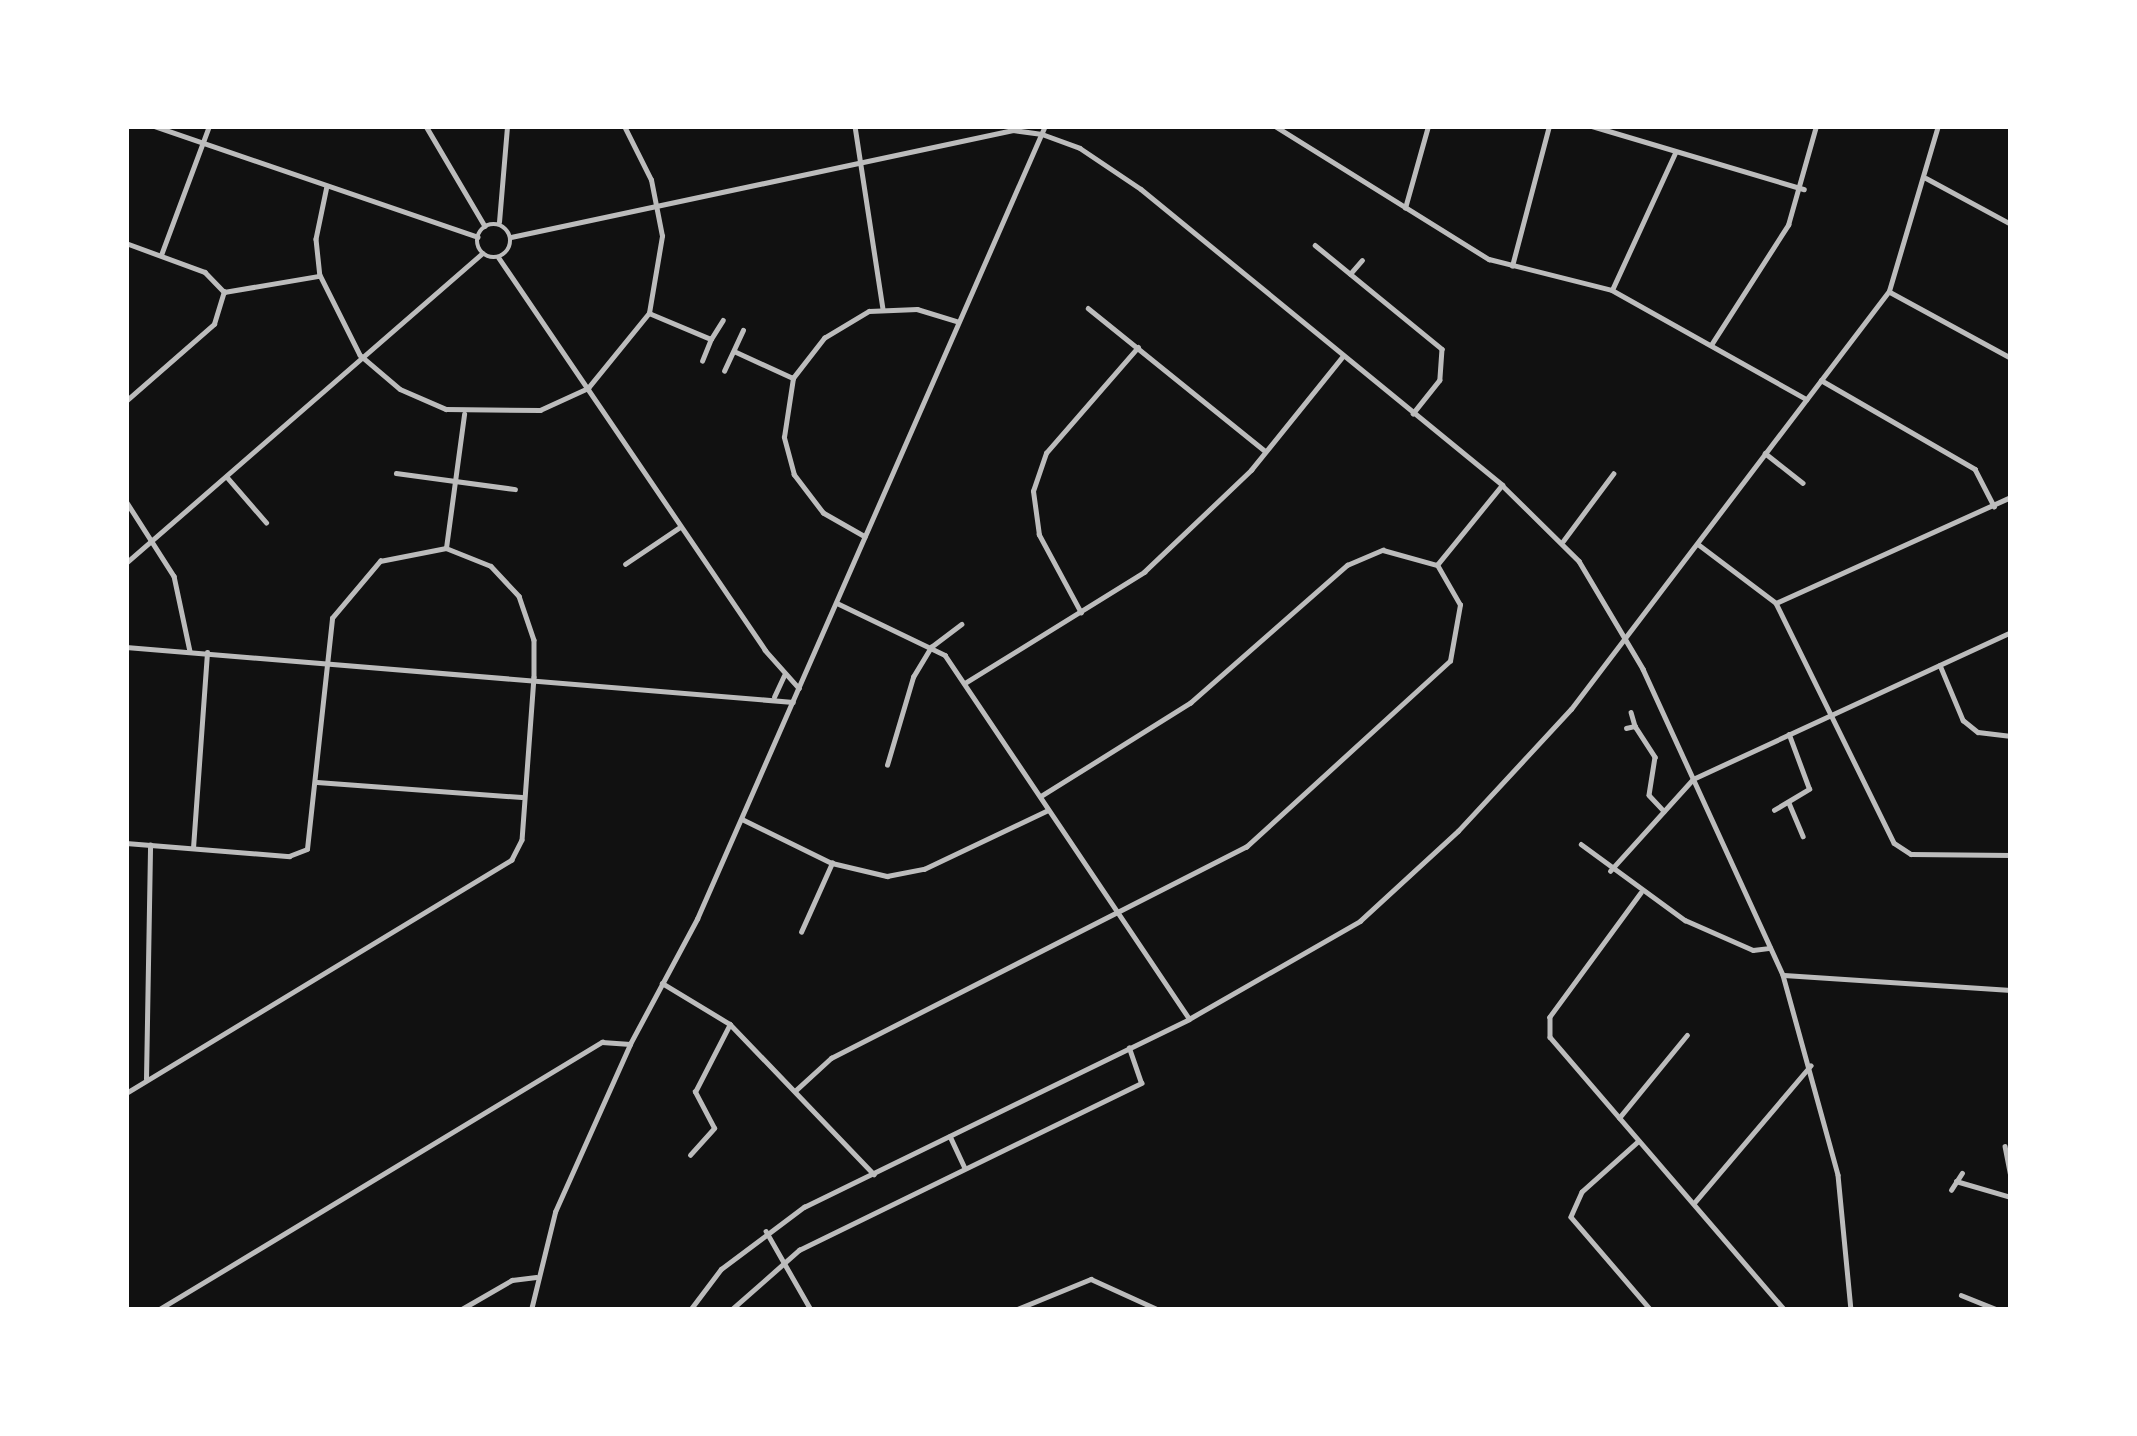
<!DOCTYPE html>
<html>
<head>
<meta charset="utf-8">
<style>
	body { margin:0 }
	#map { position:relative; width:2137px; height:1436px; overflow:hidden; background:#111; font-family:"Public Sans",sans-serif }
	div>[style] { position:absolute }
	[style*='--x'] { left:calc(var(--x)*1px); top:calc(var(--y)*1px); width:calc(var(--w)*1px); rotate:calc(var(--a)*1deg) }
	.minor>* { height:4.5px; margin:-2.25px; padding:0 2.25px; transform-origin:2.25px; border-radius:2.25px; background:#bcbcbc }
	.minor>.ring { margin:-2.25px; padding:0; box-sizing:content-box; background:none; border:4.5px solid #bcbcbc; border-radius:50% }
	.tertiary>* { height:4.5px; margin:-2.25px; padding:0 2.25px; transform-origin:2.25px; border-radius:2.25px; background:#bcbcbc }
	span { translate:-50% -50%; white-space:nowrap; text-align:center; line-height:1.15; -webkit-text-stroke:10px #fff; paint-order:stroke }
	.frame { position:absolute; inset:0; border:129px solid #fff; pointer-events:none }
</style>
</head>
<body>
<div id="map">
	<div class="minor">
		<div style="--x:154;--y:126;--w:342;--a:18.9"></div>
		<div style="--x:426;--y:126;--w:116;--a:59.5"></div>
		<div style="--x:855;--y:126;--w:184;--a:81.3"></div>
		<div style="--x:1275;--y:126;--w:252;--a:31.9"></div>
		<div style="--x:1489;--y:259;--w:127;--a:14.1"></div>
		<div style="--x:1612;--y:290;--w:223;--a:29.3"></div>
		<div style="--x:1592;--y:126;--w:221;--a:16.6"></div>
		<div style="--x:1926;--y:178;--w:97;--a:28.4"></div>
		<div style="--x:327;--y:186;--w:54;--a:101.7"></div>
		<div style="--x:316;--y:239;--w:36;--a:84"></div>
		<div style="--x:320;--y:275;--w:89;--a:63.4"></div>
		<div style="--x:360;--y:355;--w:52;--a:40.4"></div>
		<div style="--x:400;--y:389;--w:50;--a:23.5"></div>
		<div style="--x:446;--y:409;--w:94;--a:0.6"></div>
		<div style="--x:540;--y:410;--w:53;--a:-24.6"></div>
		<div style="--x:588;--y:388;--w:97;--a:-50.9"></div>
		<div style="--x:649;--y:313;--w:78;--a:-80.4"></div>
		<div style="--x:662;--y:236;--w:57;--a:-101.1"></div>
		<div style="--x:651;--y:180;--w:60;--a:-116.6"></div>
		<div style="--x:1405;--y:208;--w:85;--a:-74.3"></div>
		<div style="--x:499;--y:222;--w:96;--a:-85.2"></div>
		<div class="ring" style="left:477px;top:224px;width:29.5px;height:29.5px"></div>
		<div style="--x:511;--y:237;--w:513;--a:-12.03"></div>
		<div style="--x:1013;--y:130;--w:27;--a:8"></div>
		<div style="--x:126;--y:243;--w:84;--a:20.2"></div>
		<div style="--x:205;--y:272;--w:28;--a:46"></div>
		<div style="--x:1315;--y:245;--w:164;--a:39.3"></div>
		<div style="--x:1442;--y:349;--w:31;--a:94"></div>
		<div style="--x:1440;--y:380;--w:43;--a:128.5"></div>
		<div style="--x:161;--y:255;--w:138;--a:-69.6"></div>
		<div style="--x:499;--y:258;--w:474;--a:55.8"></div>
		<div style="--x:765;--y:650;--w:51;--a:48.2"></div>
		<div style="--x:1512;--y:266;--w:145;--a:-75.2"></div>
		<div style="--x:1350;--y:274;--w:18;--a:-49"></div>
		<div style="--x:1612;--y:290;--w:151;--a:-65.3"></div>
		<div style="--x:224;--y:292;--w:96;--a:-9.6"></div>
		<div style="--x:1890;--y:292;--w:138;--a:28.6"></div>
		<div style="--x:1088;--y:308;--w:228;--a:38.9"></div>
		<div style="--x:649;--y:313;--w:67;--a:22.8"></div>
		<div style="--x:711;--y:339;--w:22;--a:-58"></div>
		<div style="--x:1711;--y:345;--w:143;--a:-57.3"></div>
		<div style="--x:1788;--y:225;--w:103;--a:-74.2"></div>
		<div style="--x:734;--y:351;--w:65;--a:24.6"></div>
		<div style="--x:702;--y:361;--w:24;--a:-68"></div>
		<div style="--x:724;--y:371;--w:45;--a:-65.1"></div>
		<div style="--x:1821;--y:380;--w:178;--a:30"></div>
		<div style="--x:1975;--y:469;--w:42;--a:62.8"></div>
		<div style="--x:126;--y:401;--w:117;--a:-41.2"></div>
		<div style="--x:214;--y:324;--w:34;--a:-73"></div>
		<div style="--x:1765;--y:453;--w:48;--a:38.3"></div>
		<div style="--x:396;--y:473;--w:120;--a:7.7"></div>
		<div style="--x:227;--y:477;--w:60;--a:49.1"></div>
		<div style="--x:126;--y:501;--w:89;--a:57.4"></div>
		<div style="--x:174;--y:576;--w:77;--a:78"></div>
		<div style="--x:865;--y:537;--w:48;--a:-150.3"></div>
		<div style="--x:823;--y:513;--w:48;--a:-127.3"></div>
		<div style="--x:794;--y:475;--w:39;--a:-105"></div>
		<div style="--x:784;--y:437;--w:60;--a:-81.3"></div>
		<div style="--x:793;--y:378;--w:51;--a:-52.2"></div>
		<div style="--x:824;--y:338;--w:52;--a:-31"></div>
		<div style="--x:869;--y:311;--w:48;--a:-2.4"></div>
		<div style="--x:917;--y:309;--w:41;--a:17.1"></div>
		<div style="--x:1563;--y:541;--w:84;--a:-53.3"></div>
		<div style="--x:1698;--y:544;--w:98;--a:37.1"></div>
		<div style="--x:1776;--y:603;--w:267;--a:63.8"></div>
		<div style="--x:1894;--y:843;--w:20;--a:33"></div>
		<div style="--x:1911;--y:854;--w:100;--a:0.6"></div>
		<div style="--x:446;--y:548;--w:135;--a:-82.3"></div>
		<div style="--x:126;--y:563;--w:472;--a:-41"></div>
		<div style="--x:625;--y:564;--w:66;--a:-33.9"></div>
		<div style="--x:837;--y:603;--w:120;--a:25.7"></div>
		<div style="--x:945;--y:655;--w:437;--a:56.1"></div>
		<div style="--x:1776;--y:603;--w:258;--a:-24.3"></div>
		<div style="--x:1081;--y:613;--w:89;--a:-118.3"></div>
		<div style="--x:1039;--y:535;--w:44;--a:-97.8"></div>
		<div style="--x:1033;--y:491;--w:40;--a:-71.1"></div>
		<div style="--x:1046;--y:453;--w:140;--a:-49"></div>
		<div style="--x:1940;--y:665;--w:60;--a:67.3"></div>
		<div style="--x:1963;--y:720;--w:19;--a:39"></div>
		<div style="--x:1978;--y:732;--w:33;--a:7"></div>
		<div style="--x:965;--y:683;--w:211;--a:-31.8"></div>
		<div style="--x:1144;--y:572;--w:148;--a:-43.6"></div>
		<div style="--x:1251;--y:470;--w:146;--a:-51.1"></div>
		<div style="--x:774;--y:697;--w:23;--a:-65"></div>
		<div style="--x:1631;--y:712;--w:15;--a:74"></div>
		<div style="--x:1626;--y:728;--w:9;--a:-13"></div>
		<div style="--x:1635;--y:726;--w:37;--a:57"></div>
		<div style="--x:1655;--y:757;--w:38;--a:99"></div>
		<div style="--x:1649;--y:795;--w:22;--a:47"></div>
		<div style="--x:887;--y:765;--w:92;--a:-73.5"></div>
		<div style="--x:913;--y:677;--w:35;--a:-59"></div>
		<div style="--x:931;--y:647;--w:38;--a:-37"></div>
		<div style="--x:317;--y:782;--w:205;--a:4.2"></div>
		<div style="--x:1041;--y:796;--w:176;--a:-32"></div>
		<div style="--x:1190;--y:703;--w:209;--a:-41.3"></div>
		<div style="--x:1347;--y:565;--w:39;--a:-23"></div>
		<div style="--x:1383;--y:550;--w:56;--a:15.5"></div>
		<div style="--x:1789;--y:803;--w:36;--a:67"></div>
		<div style="--x:1774;--y:810;--w:41;--a:-31"></div>
		<div style="--x:1809;--y:789;--w:58;--a:-110.3"></div>
		<div style="--x:742;--y:819;--w:100;--a:26.1"></div>
		<div style="--x:832;--y:863;--w:57;--a:13.3"></div>
		<div style="--x:887;--y:876;--w:38;--a:-11"></div>
		<div style="--x:924;--y:869;--w:137;--a:-25.4"></div>
		<div style="--x:126;--y:843;--w:164;--a:4.6"></div>
		<div style="--x:289;--y:856;--w:19;--a:-21"></div>
		<div style="--x:307;--y:849;--w:232;--a:-83.8"></div>
		<div style="--x:332;--y:618;--w:75;--a:-49.9"></div>
		<div style="--x:380;--y:561;--w:67;--a:-11.1"></div>
		<div style="--x:446;--y:548;--w:48;--a:21.8"></div>
		<div style="--x:491;--y:566;--w:41;--a:47"></div>
		<div style="--x:519;--y:596;--w:46;--a:71.2"></div>
		<div style="--x:534;--y:640;--w:37;--a:90"></div>
		<div style="--x:534;--y:677;--w:163;--a:94.2"></div>
		<div style="--x:522;--y:840;--w:22;--a:117"></div>
		<div style="--x:512;--y:860;--w:451;--a:148.8"></div>
		<div style="--x:1581;--y:844;--w:129;--a:36.2"></div>
		<div style="--x:1685;--y:920;--w:74;--a:23.8"></div>
		<div style="--x:1753;--y:950;--w:17;--a:-7"></div>
		<div style="--x:193;--y:848;--w:196;--a:-85.9"></div>
		<div style="--x:1610;--y:871;--w:124;--a:-47.9"></div>
		<div style="--x:1693;--y:779;--w:350;--a:-24.8"></div>
		<div style="--x:1641;--y:893;--w:154;--a:126.3"></div>
		<div style="--x:1550;--y:1017;--w:20;--a:90"></div>
		<div style="--x:1550;--y:1037;--w:360;--a:49.3"></div>
		<div style="--x:801;--y:932;--w:76;--a:-65.8"></div>
		<div style="--x:1784;--y:975;--w:227;--a:3.8"></div>
		<div style="--x:662;--y:983;--w:79;--a:31.1"></div>
		<div style="--x:730;--y:1024;--w:208;--a:46.2"></div>
		<div style="--x:146;--y:1079;--w:234;--a:-89"></div>
		<div style="--x:795;--y:1091;--w:49;--a:-42.5"></div>
		<div style="--x:831;--y:1058;--w:466;--a:-27"></div>
		<div style="--x:1246;--y:847;--w:276;--a:-42.4"></div>
		<div style="--x:1450;--y:661;--w:57;--a:-79.9"></div>
		<div style="--x:1460;--y:605;--w:46;--a:-119.9"></div>
		<div style="--x:1437;--y:565;--w:103;--a:-50.9"></div>
		<div style="--x:1619;--y:1118;--w:107;--a:-50.7"></div>
		<div style="--x:950;--y:1136;--w:35;--a:65"></div>
		<div style="--x:1639;--y:1141;--w:76;--a:138.2"></div>
		<div style="--x:1582;--y:1192;--w:27;--a:114"></div>
		<div style="--x:1571;--y:1217;--w:123;--a:49.3"></div>
		<div style="--x:2005;--y:1146;--w:31;--a:79"></div>
		<div style="--x:690;--y:1155;--w:36;--a:-48"></div>
		<div style="--x:714;--y:1128;--w:41;--a:-117.8"></div>
		<div style="--x:695;--y:1092;--w:76;--a:-62.8"></div>
		<div style="--x:1956;--y:1181;--w:57;--a:16.2"></div>
		<div style="--x:1951;--y:1190;--w:20;--a:-57"></div>
		<div style="--x:1694;--y:1203;--w:180;--a:-49.7"></div>
		<div style="--x:766;--y:1231;--w:91;--a:60.3"></div>
		<div style="--x:1961;--y:1295;--w:40;--a:22"></div>
		<div style="--x:158;--y:1310;--w:519;--a:-31.12"></div>
		<div style="--x:602;--y:1042;--w:28;--a:4"></div>
		<div style="--x:731;--y:1310;--w:91;--a:-41.4"></div>
		<div style="--x:799;--y:1250;--w:381;--a:-26"></div>
		<div style="--x:1141;--y:1083;--w:37;--a:-109"></div>
		<div style="--x:1015;--y:1310;--w:82;--a:-22.2"></div>
		<div style="--x:1091;--y:1279;--w:75;--a:24.5"></div>
	</div>
	<div class="tertiary">
		<div style="--x:1042;--y:134;--w:40;--a:20.2"></div>
		<div style="--x:1080;--y:148;--w:73;--a:33.9"></div>
		<div style="--x:1141;--y:189;--w:467;--a:39.3"></div>
		<div style="--x:1502;--y:485;--w:108;--a:44.6"></div>
		<div style="--x:1579;--y:561;--w:126;--a:59.3"></div>
		<div style="--x:1643;--y:669;--w:337;--a:65.4"></div>
		<div style="--x:1783;--y:975;--w:207;--a:74.6"></div>
		<div style="--x:1838;--y:1175;--w:136;--a:84.5"></div>
		<div style="--x:126;--y:647;--w:669;--a:4.71"></div>
		<div style="--x:460;--y:1310;--w:60;--a:-30"></div>
		<div style="--x:512;--y:1280;--w:24;--a:-7"></div>
		<div style="--x:531;--y:1310;--w:101;--a:-76.2"></div>
		<div style="--x:555;--y:1212;--w:184;--a:-65.9"></div>
		<div style="--x:630;--y:1044;--w:142;--a:-61.8"></div>
		<div style="--x:697;--y:919;--w:866;--a:-66.31"></div>
		<div style="--x:690;--y:1310;--w:51;--a:-52.9"></div>
		<div style="--x:721;--y:1269;--w:104;--a:-36.8"></div>
		<div style="--x:804;--y:1207;--w:428;--a:-26"></div>
		<div style="--x:1189;--y:1019;--w:197;--a:-29.8"></div>
		<div style="--x:1360;--y:921;--w:133;--a:-42.6"></div>
		<div style="--x:1458;--y:831;--w:166;--a:-47.2"></div>
		<div style="--x:1571;--y:709;--w:525;--a:-52.74"></div>
		<div style="--x:1889;--y:291;--w:172;--a:-73.5"></div>
	</div>
	<div class="frame"></div>
</div>
</body>
</html>
